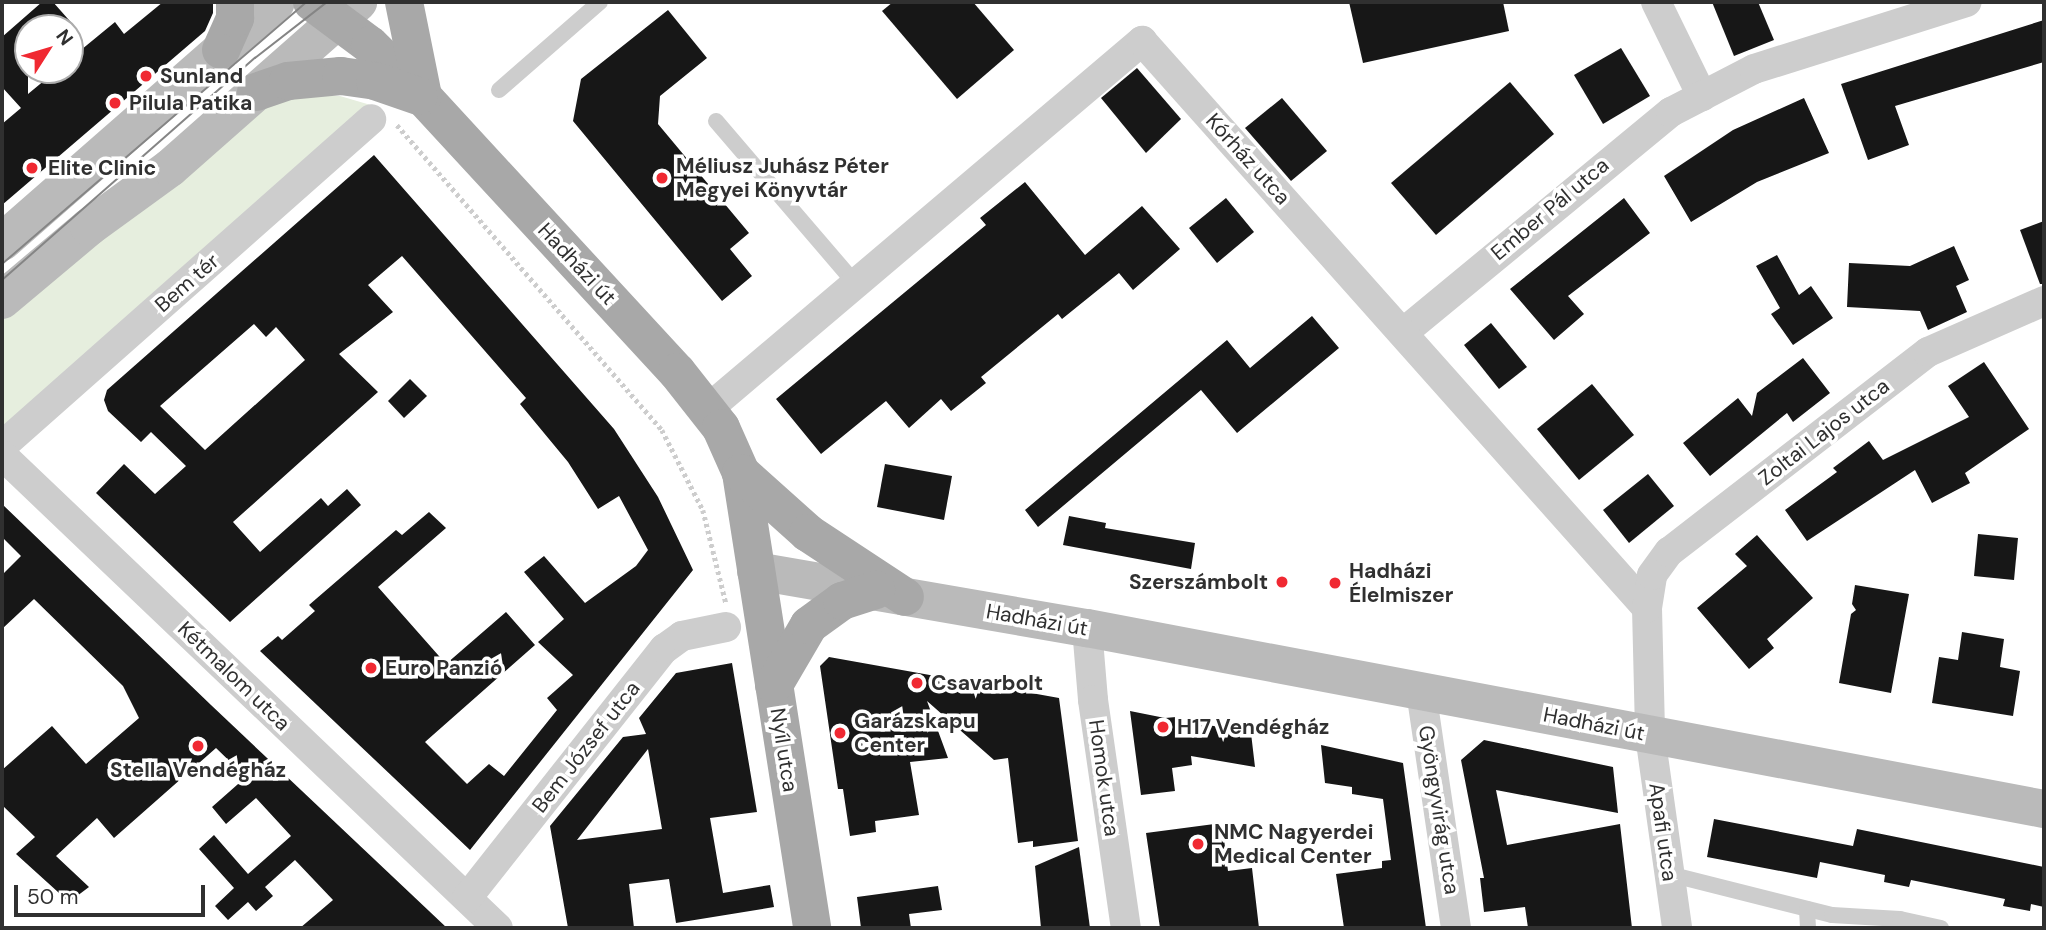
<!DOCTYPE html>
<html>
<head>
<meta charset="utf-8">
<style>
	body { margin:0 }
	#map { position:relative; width:2046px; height:930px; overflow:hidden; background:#fff; font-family:"DM Sans",sans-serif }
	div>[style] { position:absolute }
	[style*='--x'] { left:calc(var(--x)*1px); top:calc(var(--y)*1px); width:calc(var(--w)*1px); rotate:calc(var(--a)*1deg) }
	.green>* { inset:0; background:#e6eede }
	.building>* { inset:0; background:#171717 }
	.path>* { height:4.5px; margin-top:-2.25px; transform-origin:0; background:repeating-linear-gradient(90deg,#cdcdcd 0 3.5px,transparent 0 7px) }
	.lane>* { height:16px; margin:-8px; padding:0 8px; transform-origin:8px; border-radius:8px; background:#cdcdcd }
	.street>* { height:30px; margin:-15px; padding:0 15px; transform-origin:15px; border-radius:15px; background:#cdcdcd }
	.secondary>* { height:38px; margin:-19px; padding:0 19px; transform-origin:19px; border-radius:19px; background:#bababa }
	.primary>* { height:38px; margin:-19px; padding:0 19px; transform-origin:19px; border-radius:19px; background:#a8a8a8 }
	.tram>* { height:2px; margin:-1px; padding:0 1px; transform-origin:1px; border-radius:1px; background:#858585 }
	.dots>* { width:19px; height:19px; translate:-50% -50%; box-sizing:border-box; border:4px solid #fff; border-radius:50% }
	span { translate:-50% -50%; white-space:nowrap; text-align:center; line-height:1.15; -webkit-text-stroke:7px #fff; paint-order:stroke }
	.poi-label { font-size:21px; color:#303030; font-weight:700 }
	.left { translate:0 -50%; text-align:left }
	.right { translate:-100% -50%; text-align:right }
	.street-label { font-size:21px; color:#303030 }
	.frame { position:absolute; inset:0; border:4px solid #303030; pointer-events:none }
	.north { position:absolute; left:14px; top:14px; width:70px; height:70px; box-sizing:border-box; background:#fff; border:2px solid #acacac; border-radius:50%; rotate:53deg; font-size:19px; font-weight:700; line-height:28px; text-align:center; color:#303030 }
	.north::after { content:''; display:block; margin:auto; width:24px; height:32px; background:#f02932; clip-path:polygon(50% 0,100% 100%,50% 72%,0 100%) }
	.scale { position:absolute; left:14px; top:885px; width:191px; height:32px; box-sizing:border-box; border:4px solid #303030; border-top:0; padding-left:9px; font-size:21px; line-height:24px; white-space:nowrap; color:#303030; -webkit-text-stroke:5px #fff; paint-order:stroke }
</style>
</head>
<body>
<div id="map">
	<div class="green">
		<div style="clip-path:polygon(256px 92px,340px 96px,374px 106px,2px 446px,2px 300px)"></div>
	</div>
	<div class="building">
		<div style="clip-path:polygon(42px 2px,53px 2px,76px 28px,28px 28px,28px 94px,57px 70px,70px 70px,70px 59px,115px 22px,124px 34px,163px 2px,213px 2px,213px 13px,205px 31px,2px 205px,2px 124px,21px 108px,2px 87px,2px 37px)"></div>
		<div style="clip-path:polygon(893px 2px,973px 2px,1014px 50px,957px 99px,882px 11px)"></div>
		<div style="clip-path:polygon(1349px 2px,1503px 2px,1509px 31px,1363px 63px)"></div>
		<div style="clip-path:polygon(1712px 2px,1758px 2px,1774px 40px,1734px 56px)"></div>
		<div style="clip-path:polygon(668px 10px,707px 58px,660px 96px,658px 124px,749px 233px,730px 249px,752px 276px,722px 301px,573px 121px,581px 79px)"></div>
		<div style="clip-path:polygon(2044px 20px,2044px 62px,1895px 106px,1909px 145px,1868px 160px,1841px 84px)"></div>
		<div style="clip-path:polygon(1621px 48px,1650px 96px,1603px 124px,1574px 75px)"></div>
		<div style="clip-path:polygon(1137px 68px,1181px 119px,1146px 153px,1101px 98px)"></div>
		<div style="clip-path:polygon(1510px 82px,1554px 134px,1436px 235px,1391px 183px)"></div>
		<div style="clip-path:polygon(1282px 98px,1327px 151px,1291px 181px,1245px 128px)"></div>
		<div style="clip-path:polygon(1804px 98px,1829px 153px,1757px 182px,1691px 222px,1664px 176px,1733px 130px)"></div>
		<div style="clip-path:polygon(evenodd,374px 155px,614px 429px,658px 497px,693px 570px,470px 850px,260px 651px,278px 636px,282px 640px,315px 611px,309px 605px,396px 530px,402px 535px,429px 512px,446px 528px,378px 587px,446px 664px,506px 612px,535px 645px,425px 742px,467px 784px,489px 764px,504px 776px,557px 710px,547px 698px,573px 675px,538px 642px,564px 619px,524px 572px,544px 556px,585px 603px,636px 566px,648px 550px,619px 496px,598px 509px,568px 462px,520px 404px,526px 398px,402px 256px,368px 285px,393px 312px,339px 354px,378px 392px,233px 522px,260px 552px,321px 498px,328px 506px,347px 489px,361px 505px,230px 622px,96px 493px,124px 464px,155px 494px,186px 466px,151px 432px,141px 442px,108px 411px,104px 400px,107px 390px,374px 155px,254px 324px,266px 337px,276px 327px,305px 360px,205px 450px,160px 406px,254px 324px)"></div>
		<div style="clip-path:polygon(1025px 182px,1085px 255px,1142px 206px,1180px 249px,1133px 290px,1119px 273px,1062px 319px,1058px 314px,981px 377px,986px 383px,951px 411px,941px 399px,909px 428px,886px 401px,821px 454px,776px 399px,986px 225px,980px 218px)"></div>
		<div style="clip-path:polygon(1226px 198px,1254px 232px,1217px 263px,1189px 228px)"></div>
		<div style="clip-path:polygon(1624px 198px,1650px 233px,1568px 296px,1584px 314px,1554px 340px,1510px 289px)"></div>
		<div style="clip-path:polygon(2044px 221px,2044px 284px,2040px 284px,2020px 230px)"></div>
		<div style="clip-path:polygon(1954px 246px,1969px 280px,1956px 286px,1967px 312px,1928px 330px,1920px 311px,1847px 307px,1849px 263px,1910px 266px)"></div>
		<div style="clip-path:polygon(1777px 255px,1799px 295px,1811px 286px,1833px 318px,1793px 345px,1771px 314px,1780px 308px,1756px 266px)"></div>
		<div style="clip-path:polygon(1312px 316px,1339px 348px,1237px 433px,1201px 390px,1038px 527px,1025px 510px,1227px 340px,1250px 368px)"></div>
		<div style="clip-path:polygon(1491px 323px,1527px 367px,1499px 389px,1464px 345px)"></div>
		<div style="clip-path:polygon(1803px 358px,1830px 393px,1793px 422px,1787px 413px,1710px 476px,1683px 443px,1738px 398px,1752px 416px,1757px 393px)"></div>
		<div style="clip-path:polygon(1984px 362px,2029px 429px,1965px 473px,1970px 483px,1932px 503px,1915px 470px,1807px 541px,1785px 510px,1837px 472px,1833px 468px,1869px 441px,1883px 460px,1969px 417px,1948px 386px)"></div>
		<div style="clip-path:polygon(410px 379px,427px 396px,404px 418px,388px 401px)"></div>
		<div style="clip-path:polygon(1592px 384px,1634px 435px,1579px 480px,1537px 429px)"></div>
		<div style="clip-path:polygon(885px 464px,952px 476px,944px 520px,877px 507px)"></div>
		<div style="clip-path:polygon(1648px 474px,1674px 506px,1629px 543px,1603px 510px)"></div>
		<div style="clip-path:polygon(2px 504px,211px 705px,447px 928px,300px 928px,333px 900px,295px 860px,265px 887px,273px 896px,256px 911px,248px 902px,228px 920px,215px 906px,234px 888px,199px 849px,214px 835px,248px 874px,291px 836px,256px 798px,226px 824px,212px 807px,246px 777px,216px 748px,114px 838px,97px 818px,56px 856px,89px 887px,69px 902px,16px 854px,35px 837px,2px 805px,2px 770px,52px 726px,86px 764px,139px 718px,123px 686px,34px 599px,2px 629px,2px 575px,21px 556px,2px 537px)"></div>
		<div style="clip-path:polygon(1069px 516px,1106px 523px,1105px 528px,1195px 543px,1191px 569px,1063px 545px)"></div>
		<div style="clip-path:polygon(1978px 534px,2018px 538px,2014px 580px,1974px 576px)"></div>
		<div style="clip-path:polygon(1757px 535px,1813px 598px,1767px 639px,1774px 648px,1749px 669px,1697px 608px,1747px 566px,1735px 554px)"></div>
		<div style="clip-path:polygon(1855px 585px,1909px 594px,1891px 693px,1839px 683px,1851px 614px,1856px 610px,1852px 604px)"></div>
		<div style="clip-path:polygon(1962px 632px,2004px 639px,2000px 667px,2020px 671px,2013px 716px,1932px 703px,1939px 657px,1958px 660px)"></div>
		<div style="clip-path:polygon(829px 657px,1059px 698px,1078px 841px,1033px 847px,1033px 841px,1018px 843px,1008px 758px,994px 760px,927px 701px,948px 758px,910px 762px,919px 815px,875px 821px,876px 832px,850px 836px,843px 789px,838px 789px,820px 666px)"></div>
		<div style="clip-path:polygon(evenodd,732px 663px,757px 812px,710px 818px,723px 893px,770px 885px,774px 907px,676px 923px,669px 879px,629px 884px,634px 928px,568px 928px,550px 826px,623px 737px,646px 734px,639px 718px,676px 673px,732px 663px,648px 749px,662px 829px,577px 840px,648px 749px)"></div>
		<div style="clip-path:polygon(1130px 711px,1165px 718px,1187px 716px,1187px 721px,1251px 733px,1255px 767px,1191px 756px,1192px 765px,1172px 768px,1175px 791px,1141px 795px)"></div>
		<div style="clip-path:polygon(1484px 740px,1613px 767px,1618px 813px,1496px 790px,1507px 845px,1620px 824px,1632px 928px,1528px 928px,1525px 907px,1484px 912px,1480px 878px,1484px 878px,1461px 760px)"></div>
		<div style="clip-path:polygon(1321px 745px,1403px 763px,1426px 928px,1344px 928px,1336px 874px,1382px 868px,1382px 861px,1391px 860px,1383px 799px,1352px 794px,1352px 787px,1325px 783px)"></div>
		<div style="clip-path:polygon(1714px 819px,1853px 846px,1857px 829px,2044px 867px,2044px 907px,2031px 904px,2030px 911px,2003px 906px,2005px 899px,1911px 880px,1909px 887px,1884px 882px,1885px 875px,1820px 862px,1817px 878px,1707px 857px)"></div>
		<div style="clip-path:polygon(1222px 823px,1228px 871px,1252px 868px,1259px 928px,1160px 928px,1146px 833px)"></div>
		<div style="clip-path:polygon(1079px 847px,1090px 928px,1041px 928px,1035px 866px)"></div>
		<div style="clip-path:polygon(938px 886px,942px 910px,909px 914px,911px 928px,861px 928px,857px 897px)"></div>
	</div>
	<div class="path">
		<div style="--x:397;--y:125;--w:404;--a:49"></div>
		<div style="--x:662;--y:430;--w:90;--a:62.9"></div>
		<div style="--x:703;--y:510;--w:96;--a:76.1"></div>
	</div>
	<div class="lane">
		<div style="--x:499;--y:90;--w:134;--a:-41.1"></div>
		<div style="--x:716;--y:121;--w:213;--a:49.4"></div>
		<div style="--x:1669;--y:874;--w:168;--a:14.1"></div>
		<div style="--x:1832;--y:915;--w:68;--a:3.4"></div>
		<div style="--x:1900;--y:919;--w:42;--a:12.4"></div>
		<div style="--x:1807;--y:909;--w:19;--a:87"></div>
	</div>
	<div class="street">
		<div style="--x:1656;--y:2;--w:105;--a:63.9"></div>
		<div style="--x:1404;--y:332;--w:346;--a:-39.5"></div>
		<div style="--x:1671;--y:112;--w:93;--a:-27.4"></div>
		<div style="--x:1754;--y:69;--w:223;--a:-17.5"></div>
		<div style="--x:709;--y:408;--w:568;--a:-40.28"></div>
		<div style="--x:1142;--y:41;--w:759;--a:48.31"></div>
		<div style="--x:1647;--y:608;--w:127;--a:88.6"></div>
		<div style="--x:1650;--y:735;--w:195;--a:82"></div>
		<div style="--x:2;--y:446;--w:493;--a:-41.5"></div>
		<div style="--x:2;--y:455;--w:685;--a:43.64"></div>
		<div style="--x:1647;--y:608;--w:33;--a:-81"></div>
		<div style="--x:1652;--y:575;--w:29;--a:-54"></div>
		<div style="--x:1669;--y:552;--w:327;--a:-37.7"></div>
		<div style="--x:1928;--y:352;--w:127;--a:-23.7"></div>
		<div style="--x:1087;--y:628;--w:72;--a:85.2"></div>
		<div style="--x:1093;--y:700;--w:230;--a:81.8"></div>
		<div style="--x:1421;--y:691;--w:240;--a:81.6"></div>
		<div style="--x:467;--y:898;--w:318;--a:-51.7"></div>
		<div style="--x:664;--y:649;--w:22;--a:-36"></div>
		<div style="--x:682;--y:636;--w:45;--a:-11.6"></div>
	</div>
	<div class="secondary">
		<div style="--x:2;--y:242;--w:364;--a:-41.2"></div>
		<div style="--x:2;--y:300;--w:114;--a:-40"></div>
		<div style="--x:89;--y:227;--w:100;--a:-36.1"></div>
		<div style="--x:170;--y:168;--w:251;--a:-41.4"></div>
		<div style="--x:756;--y:571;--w:336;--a:9.8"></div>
		<div style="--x:1087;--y:628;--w:974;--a:10.71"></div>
	</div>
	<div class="primary">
		<div style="--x:312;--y:2;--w:72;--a:36.6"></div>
		<div style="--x:370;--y:45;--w:76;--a:44.5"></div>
		<div style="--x:424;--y:98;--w:373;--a:47.3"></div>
		<div style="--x:677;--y:372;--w:71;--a:51.8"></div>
		<div style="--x:721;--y:428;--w:49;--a:66"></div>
		<div style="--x:741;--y:473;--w:461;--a:81.1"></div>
		<div style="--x:404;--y:2;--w:96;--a:78.6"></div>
		<div style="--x:221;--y:50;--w:35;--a:-66"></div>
		<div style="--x:235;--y:18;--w:16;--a:-90"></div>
		<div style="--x:256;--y:92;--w:34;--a:-19"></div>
		<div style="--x:288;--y:81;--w:53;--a:-5.4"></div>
		<div style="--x:341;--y:76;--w:34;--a:8"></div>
		<div style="--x:375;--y:81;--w:46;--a:19.2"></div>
		<div style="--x:741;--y:473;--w:90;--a:41.8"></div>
		<div style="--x:808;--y:533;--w:116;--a:33.4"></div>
		<div style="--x:774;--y:685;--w:69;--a:-59.7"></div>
		<div style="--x:809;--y:625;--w:41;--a:-36"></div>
		<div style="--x:842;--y:601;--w:36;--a:-18"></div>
	</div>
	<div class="tram">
		<div style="--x:2;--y:264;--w:402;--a:-40.7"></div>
		<div style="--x:2;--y:280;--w:337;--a:-41.3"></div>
		<div style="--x:255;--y:58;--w:91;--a:-37.9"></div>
	</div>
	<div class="dots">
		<div style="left:146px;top:76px;background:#f02932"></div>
		<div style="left:115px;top:103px;background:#f02932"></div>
		<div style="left:32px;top:168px;background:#f02932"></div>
		<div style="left:662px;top:178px;background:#f02932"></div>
		<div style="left:1282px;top:582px;background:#f02932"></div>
		<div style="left:1335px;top:583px;background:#f02932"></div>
		<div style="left:371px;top:668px;background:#f02932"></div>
		<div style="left:917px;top:683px;background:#f02932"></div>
		<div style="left:1163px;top:727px;background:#f02932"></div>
		<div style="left:840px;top:733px;background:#f02932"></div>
		<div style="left:198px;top:746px;background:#f02932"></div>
		<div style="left:1198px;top:844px;background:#f02932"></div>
	</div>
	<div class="poi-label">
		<span class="left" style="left:160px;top:76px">Sunland</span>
		<span class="left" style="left:129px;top:103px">Pilula Patika</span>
		<span class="left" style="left:676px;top:178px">Méliusz Juhász Péter<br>Megyei Könyvtár</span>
		<span class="left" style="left:48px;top:168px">Elite Clinic</span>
		<span class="left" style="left:1349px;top:583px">Hadházi<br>Élelmiszer</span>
		<span class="right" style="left:1268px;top:582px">Szerszámbolt</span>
		<span class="left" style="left:385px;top:668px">Euro Panzió</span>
		<span class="left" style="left:931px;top:683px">Csavarbolt</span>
		<span class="left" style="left:854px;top:733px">Garázskapu<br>Center</span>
		<span class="left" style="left:1177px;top:727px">H17 Vendégház</span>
		<span style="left:198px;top:770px">Stella Vendégház</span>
		<span class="left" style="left:1214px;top:844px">NMC Nagyerdei<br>Medical Center</span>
	</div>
	<div class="street-label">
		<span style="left:1248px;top:159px;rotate:48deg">Kórház utca</span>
		<span style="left:1550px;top:209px;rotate:-40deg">Ember Pál utca</span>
		<span style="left:577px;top:264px;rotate:47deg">Hadházi út</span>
		<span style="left:187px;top:283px;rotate:-41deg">Bem tér</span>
		<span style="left:1824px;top:432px;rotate:-38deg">Zoltai Lajos utca</span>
		<span style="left:1037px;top:620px;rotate:10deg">Hadházi út</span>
		<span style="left:234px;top:676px;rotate:44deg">Kétmalom utca</span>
		<span style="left:1594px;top:724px;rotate:11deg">Hadházi út</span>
		<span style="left:586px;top:747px;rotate:-52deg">Bem József utca</span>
		<span style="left:784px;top:750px;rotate:81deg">Nyíl utca</span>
		<span style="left:1104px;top:778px;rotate:82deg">Homok utca</span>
		<span style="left:1439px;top:810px;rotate:81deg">Gyöngyvirág utca</span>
		<span style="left:1663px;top:832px;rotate:82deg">Apafi utca</span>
	</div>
	<div class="frame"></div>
	<div class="north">N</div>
	<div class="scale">50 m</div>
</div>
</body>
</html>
